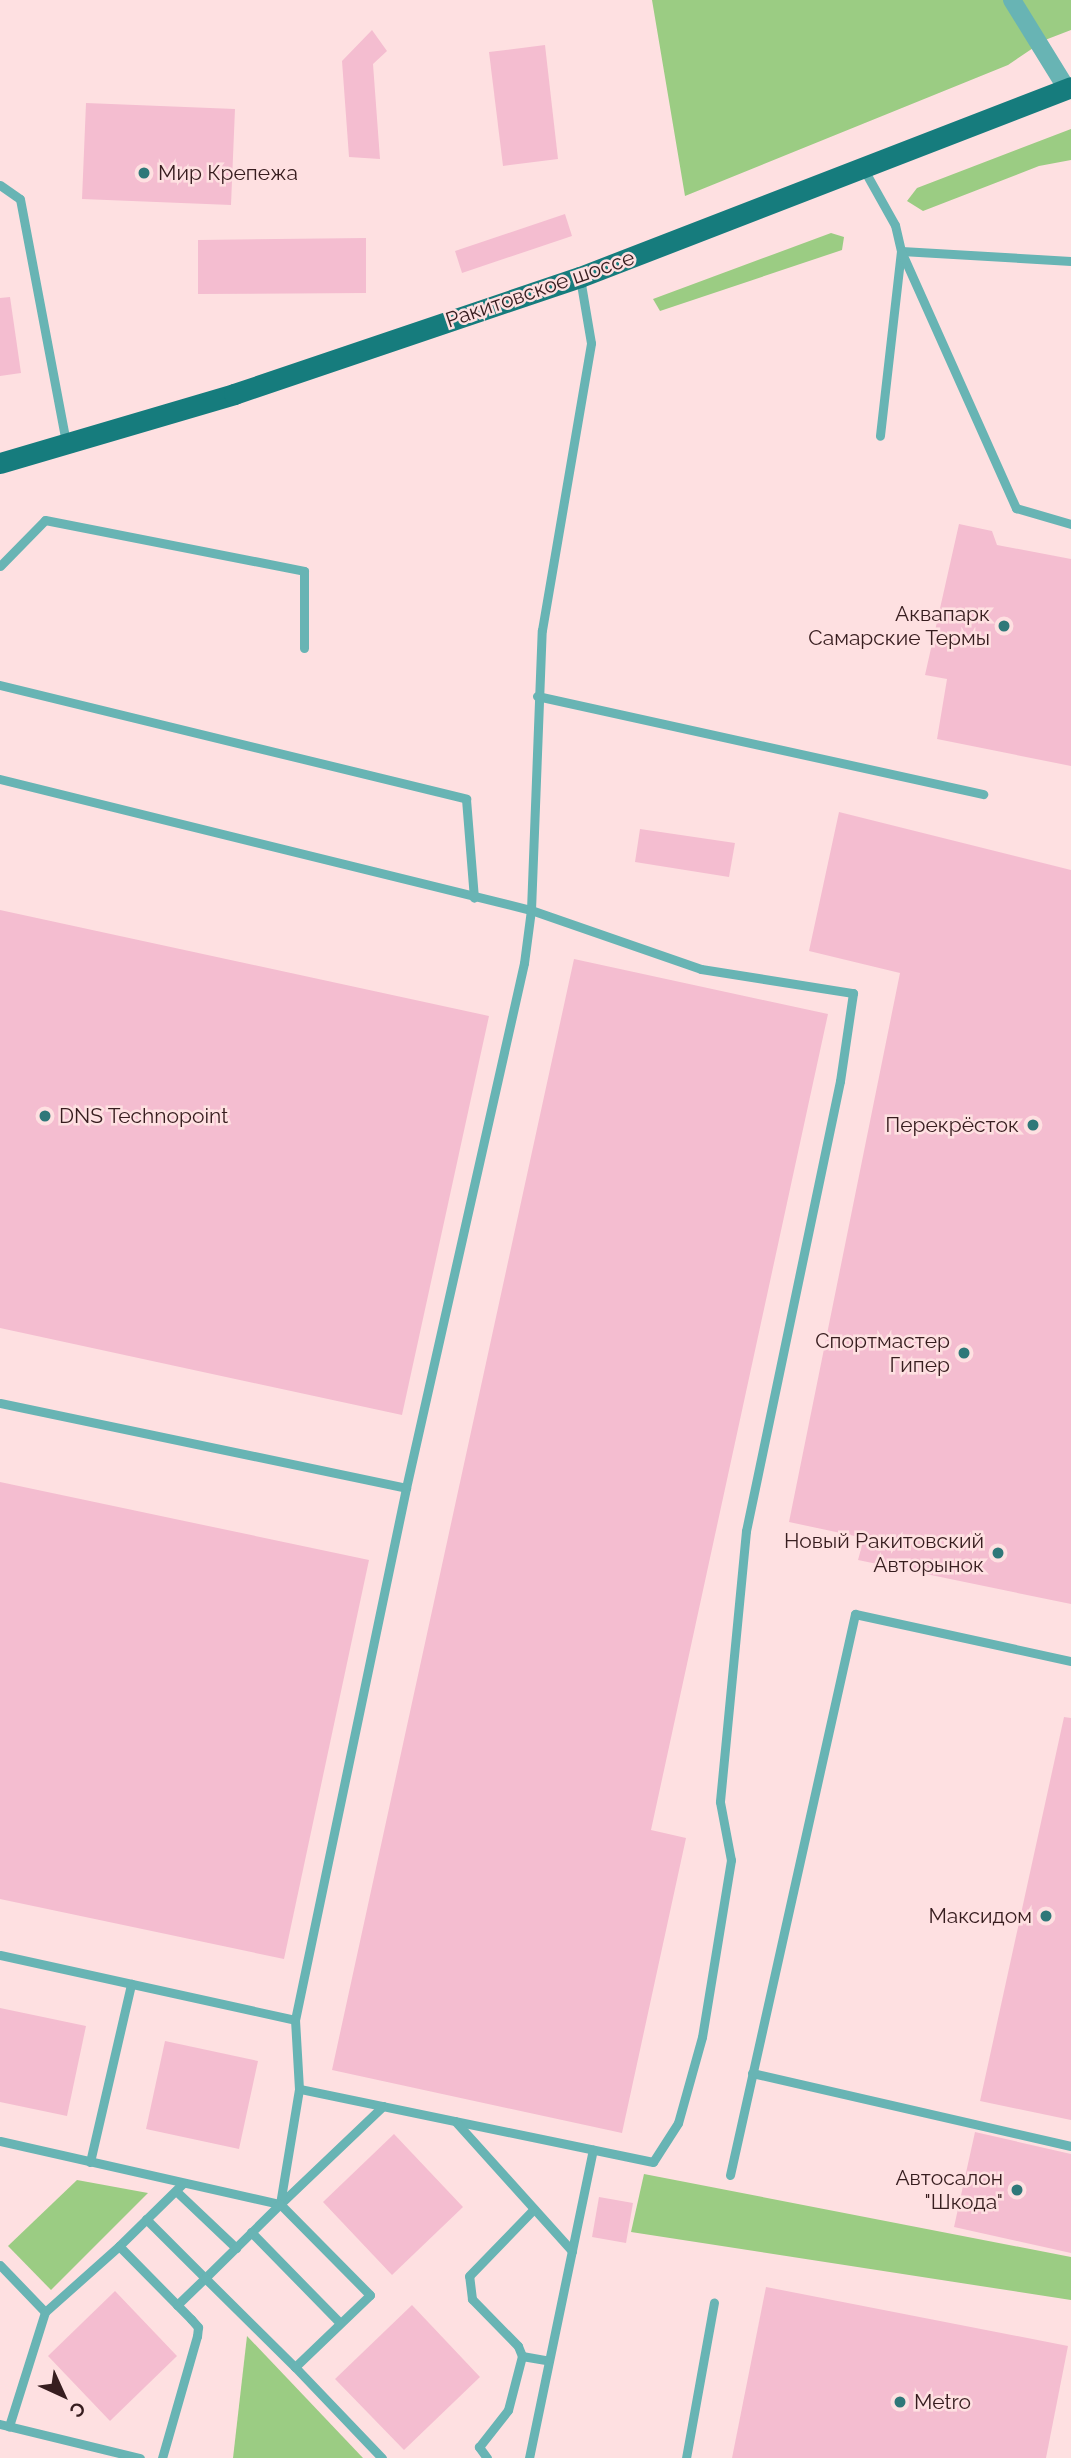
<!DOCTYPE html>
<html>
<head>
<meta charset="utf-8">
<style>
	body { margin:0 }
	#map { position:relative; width:1071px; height:2458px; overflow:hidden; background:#fee0e1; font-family:Raleway,sans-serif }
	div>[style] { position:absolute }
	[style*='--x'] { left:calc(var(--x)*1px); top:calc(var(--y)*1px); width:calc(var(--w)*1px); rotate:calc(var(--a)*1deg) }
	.green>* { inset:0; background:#9bcc83 }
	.building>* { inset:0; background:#f4bdd0 }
	.service>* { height:9px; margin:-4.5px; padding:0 4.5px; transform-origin:4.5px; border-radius:4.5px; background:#68b4b4 }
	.minor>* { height:18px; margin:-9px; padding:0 9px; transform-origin:9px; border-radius:9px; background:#68b4b4 }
	.primary>* { height:21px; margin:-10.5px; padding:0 10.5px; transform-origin:10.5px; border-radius:10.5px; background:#167c7d }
	.dots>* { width:19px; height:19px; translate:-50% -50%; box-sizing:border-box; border:4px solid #fee0e1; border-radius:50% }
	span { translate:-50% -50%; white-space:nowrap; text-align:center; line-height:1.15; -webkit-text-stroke:5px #fee0e1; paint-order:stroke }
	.poi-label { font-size:21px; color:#371d1f }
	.left { translate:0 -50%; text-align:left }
	.right { translate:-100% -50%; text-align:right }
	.street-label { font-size:21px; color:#371d1f }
	.north { position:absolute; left:28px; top:2360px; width:70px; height:70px; -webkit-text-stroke:5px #fee0e1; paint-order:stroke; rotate:135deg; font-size:19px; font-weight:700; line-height:28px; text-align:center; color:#371d1f }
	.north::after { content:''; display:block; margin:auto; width:24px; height:32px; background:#371d1f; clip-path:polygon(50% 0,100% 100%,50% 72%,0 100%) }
</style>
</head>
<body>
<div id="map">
	<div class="green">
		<div style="clip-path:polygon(652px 0,1071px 0,1071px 30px,1045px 40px,1008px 65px,685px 196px)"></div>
		<div style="clip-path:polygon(1071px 129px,1071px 160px,1039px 166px,923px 211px,907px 201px,917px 188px)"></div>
		<div style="clip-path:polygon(831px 233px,844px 237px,842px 250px,660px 311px,653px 299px)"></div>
		<div style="clip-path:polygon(644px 2174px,1071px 2257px,1071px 2300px,631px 2232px)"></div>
		<div style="clip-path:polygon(77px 2180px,148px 2193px,51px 2290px,8px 2246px)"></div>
		<div style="clip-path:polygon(247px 2336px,363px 2458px,233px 2458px)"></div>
	</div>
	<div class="building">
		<div style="clip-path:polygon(372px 30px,387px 51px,373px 64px,380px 159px,349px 157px,342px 61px)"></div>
		<div style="clip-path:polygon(545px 45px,558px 159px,503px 166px,489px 52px)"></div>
		<div style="clip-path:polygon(86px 103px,235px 109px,231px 205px,82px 199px)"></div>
		<div style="clip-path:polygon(565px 214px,572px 236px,462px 273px,455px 251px)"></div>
		<div style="clip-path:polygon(366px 238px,366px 293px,198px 294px,198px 240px)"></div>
		<div style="clip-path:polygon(10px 297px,21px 373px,0 376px,0 298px)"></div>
		<div style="clip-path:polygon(959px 524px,992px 531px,997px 545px,1071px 559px,1071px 766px,937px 739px,947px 679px,925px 675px)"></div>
		<div style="clip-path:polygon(839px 812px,1071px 870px,1071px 1604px,858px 1560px,864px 1538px,789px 1522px,900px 973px,809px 951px)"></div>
		<div style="clip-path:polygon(640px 829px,735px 843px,729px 877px,635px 862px)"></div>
		<div style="clip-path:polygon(0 910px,489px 1016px,402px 1415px,0 1328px)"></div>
		<div style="clip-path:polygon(574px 959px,828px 1014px,651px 1830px,686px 1838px,622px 2133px,332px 2070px)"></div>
		<div style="clip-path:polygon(0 1482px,369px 1560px,284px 1959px,0 1899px)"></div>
		<div style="clip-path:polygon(1064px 1717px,1071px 1718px,1071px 2120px,980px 2101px)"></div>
		<div style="clip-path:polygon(0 2008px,86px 2026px,67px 2116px,0 2102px)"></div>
		<div style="clip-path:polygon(165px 2041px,258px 2061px,239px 2149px,146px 2129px)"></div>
		<div style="clip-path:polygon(975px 2132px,1071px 2154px,1071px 2253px,954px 2227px)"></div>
		<div style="clip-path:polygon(394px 2134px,463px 2207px,392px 2275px,323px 2202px)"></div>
		<div style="clip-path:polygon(599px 2197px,633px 2203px,626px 2243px,592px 2237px)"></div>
		<div style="clip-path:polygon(766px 2287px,1068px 2346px,1046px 2458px,732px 2458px)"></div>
		<div style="clip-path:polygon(115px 2291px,177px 2356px,110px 2421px,48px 2356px)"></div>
		<div style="clip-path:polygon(412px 2305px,480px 2377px,404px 2450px,335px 2379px)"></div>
	</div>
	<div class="service">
		<div style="--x:863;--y:168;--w:65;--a:60.7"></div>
		<div style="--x:895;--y:225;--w:27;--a:77"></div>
		<div style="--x:901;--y:251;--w:186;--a:96.5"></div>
		<div style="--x:0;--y:185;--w:24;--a:35"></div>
		<div style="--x:20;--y:199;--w:248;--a:79.3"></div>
		<div style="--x:1071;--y:261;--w:170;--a:-176.6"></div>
		<div style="--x:901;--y:251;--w:282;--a:65.9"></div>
		<div style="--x:1016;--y:508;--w:57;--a:16.2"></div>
		<div style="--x:0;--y:566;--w:64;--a:-45.6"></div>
		<div style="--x:45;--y:520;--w:264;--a:11.1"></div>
		<div style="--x:304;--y:571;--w:77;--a:90"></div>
		<div style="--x:0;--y:685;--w:480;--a:13.7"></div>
		<div style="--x:466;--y:799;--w:99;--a:85.4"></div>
		<div style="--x:537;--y:696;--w:457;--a:12.4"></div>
		<div style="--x:0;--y:779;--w:547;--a:13.86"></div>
		<div style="--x:531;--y:910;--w:180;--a:19.1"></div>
		<div style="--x:701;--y:969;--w:154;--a:9"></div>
		<div style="--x:853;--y:993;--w:89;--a:98.4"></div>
		<div style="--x:840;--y:1081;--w:460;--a:101.8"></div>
		<div style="--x:746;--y:1531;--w:272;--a:95.5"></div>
		<div style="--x:720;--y:1802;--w:59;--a:79.3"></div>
		<div style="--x:731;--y:1860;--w:179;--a:99.3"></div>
		<div style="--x:702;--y:2037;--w:89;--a:105.6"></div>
		<div style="--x:678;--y:2123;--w:46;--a:122.7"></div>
		<div style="--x:653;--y:2162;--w:361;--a:-168.3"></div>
		<div style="--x:0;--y:1403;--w:415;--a:11.8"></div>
		<div style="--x:0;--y:1955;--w:302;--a:12.4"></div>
		<div style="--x:752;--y:2073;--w:327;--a:12.9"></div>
		<div style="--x:383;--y:2106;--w:142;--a:136.4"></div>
		<div style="--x:280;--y:2204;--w:117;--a:-80.6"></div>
		<div style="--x:299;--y:2089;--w:69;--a:-93.3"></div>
		<div style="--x:295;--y:2020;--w:543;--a:-78.21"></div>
		<div style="--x:406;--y:1488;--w:538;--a:-77.33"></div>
		<div style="--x:524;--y:963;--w:53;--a:-82.5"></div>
		<div style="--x:531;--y:910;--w:280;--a:-87.8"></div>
		<div style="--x:542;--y:630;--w:291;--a:-80.3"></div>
		<div style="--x:591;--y:343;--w:66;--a:-99.6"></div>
		<div style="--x:455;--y:2121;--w:175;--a:48"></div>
		<div style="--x:0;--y:2141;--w:287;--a:12.7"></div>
		<div style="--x:280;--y:2204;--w:128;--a:45.3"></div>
		<div style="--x:370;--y:2295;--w:104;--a:136.2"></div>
		<div style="--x:295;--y:2367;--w:126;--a:46.3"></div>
		<div style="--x:90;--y:2162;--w:183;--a:-77"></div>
		<div style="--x:730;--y:2175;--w:575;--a:-77.44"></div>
		<div style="--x:855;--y:1614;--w:221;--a:12.3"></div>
		<div style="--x:176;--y:2191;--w:83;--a:43.5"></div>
		<div style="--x:146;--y:2219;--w:83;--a:45"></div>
		<div style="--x:205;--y:2278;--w:105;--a:-44.6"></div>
		<div style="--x:251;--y:2232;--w:127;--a:45.6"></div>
		<div style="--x:119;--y:2246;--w:90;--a:-44.5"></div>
		<div style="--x:0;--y:2265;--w:65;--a:46.2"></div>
		<div style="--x:45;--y:2312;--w:120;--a:107.5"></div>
		<div style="--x:177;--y:2305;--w:39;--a:-44"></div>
		<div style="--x:205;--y:2278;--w:127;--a:44.7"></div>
		<div style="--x:45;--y:2312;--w:99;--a:-41.7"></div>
		<div style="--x:119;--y:2246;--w:103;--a:45.4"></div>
		<div style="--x:191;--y:2319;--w:11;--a:49"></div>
		<div style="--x:198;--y:2327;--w:9;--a:96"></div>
		<div style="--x:197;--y:2336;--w:127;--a:106"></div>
		<div style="--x:522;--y:2356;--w:27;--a:10"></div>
		<div style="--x:0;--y:2424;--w:144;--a:13.7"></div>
		<div style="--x:487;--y:2458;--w:14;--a:-126"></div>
		<div style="--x:479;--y:2447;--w:47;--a:-51.9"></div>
		<div style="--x:508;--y:2410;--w:56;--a:-75.5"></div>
		<div style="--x:522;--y:2356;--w:11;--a:-112"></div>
		<div style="--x:518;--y:2346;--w:66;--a:-134.4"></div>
		<div style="--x:472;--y:2299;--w:23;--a:-97"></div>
		<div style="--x:469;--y:2276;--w:93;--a:-45.9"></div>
		<div style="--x:529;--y:2458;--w:315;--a:-78.3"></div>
		<div style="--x:686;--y:2458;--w:158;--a:-79.8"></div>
	</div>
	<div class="minor">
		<div style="--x:1012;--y:0;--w:105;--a:58.3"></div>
	</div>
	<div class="primary">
		<div style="--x:0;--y:463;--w:244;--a:-16.4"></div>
		<div style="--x:234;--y:394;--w:365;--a:-18.7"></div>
		<div style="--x:580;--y:277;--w:526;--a:-21.15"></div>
	</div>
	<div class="dots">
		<div style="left:144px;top:173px;background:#2f7879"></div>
		<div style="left:1004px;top:626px;background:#2f7879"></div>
		<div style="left:45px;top:1116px;background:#2f7879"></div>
		<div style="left:1033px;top:1125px;background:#2f7879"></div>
		<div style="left:964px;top:1353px;background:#2f7879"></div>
		<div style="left:998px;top:1553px;background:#2f7879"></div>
		<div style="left:1046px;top:1916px;background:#2f7879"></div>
		<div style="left:1017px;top:2190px;background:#2f7879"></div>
		<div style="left:900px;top:2402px;background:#2f7879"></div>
	</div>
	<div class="poi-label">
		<span class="left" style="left:158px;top:173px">Мир Крепежа</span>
		<span class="right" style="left:990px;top:626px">Аквапарк<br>Самарские Термы</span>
		<span class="left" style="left:59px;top:1116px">DNS Technopoint</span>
		<span class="right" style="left:1019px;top:1125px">Перекрёсток</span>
		<span class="right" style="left:950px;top:1353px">Спортмастер<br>Гипер</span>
		<span class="right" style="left:984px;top:1553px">Новый Ракитовский<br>Авторынок</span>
		<span class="right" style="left:1032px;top:1916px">Максидом</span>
		<span class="right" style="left:1003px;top:2190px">Автосалон<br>"Шкода"</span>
		<span class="left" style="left:914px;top:2402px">Metro</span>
	</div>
	<div class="street-label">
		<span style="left:540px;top:289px;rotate:-19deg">Ракитовское шоссе</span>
	</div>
	<div class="north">С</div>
</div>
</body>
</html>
